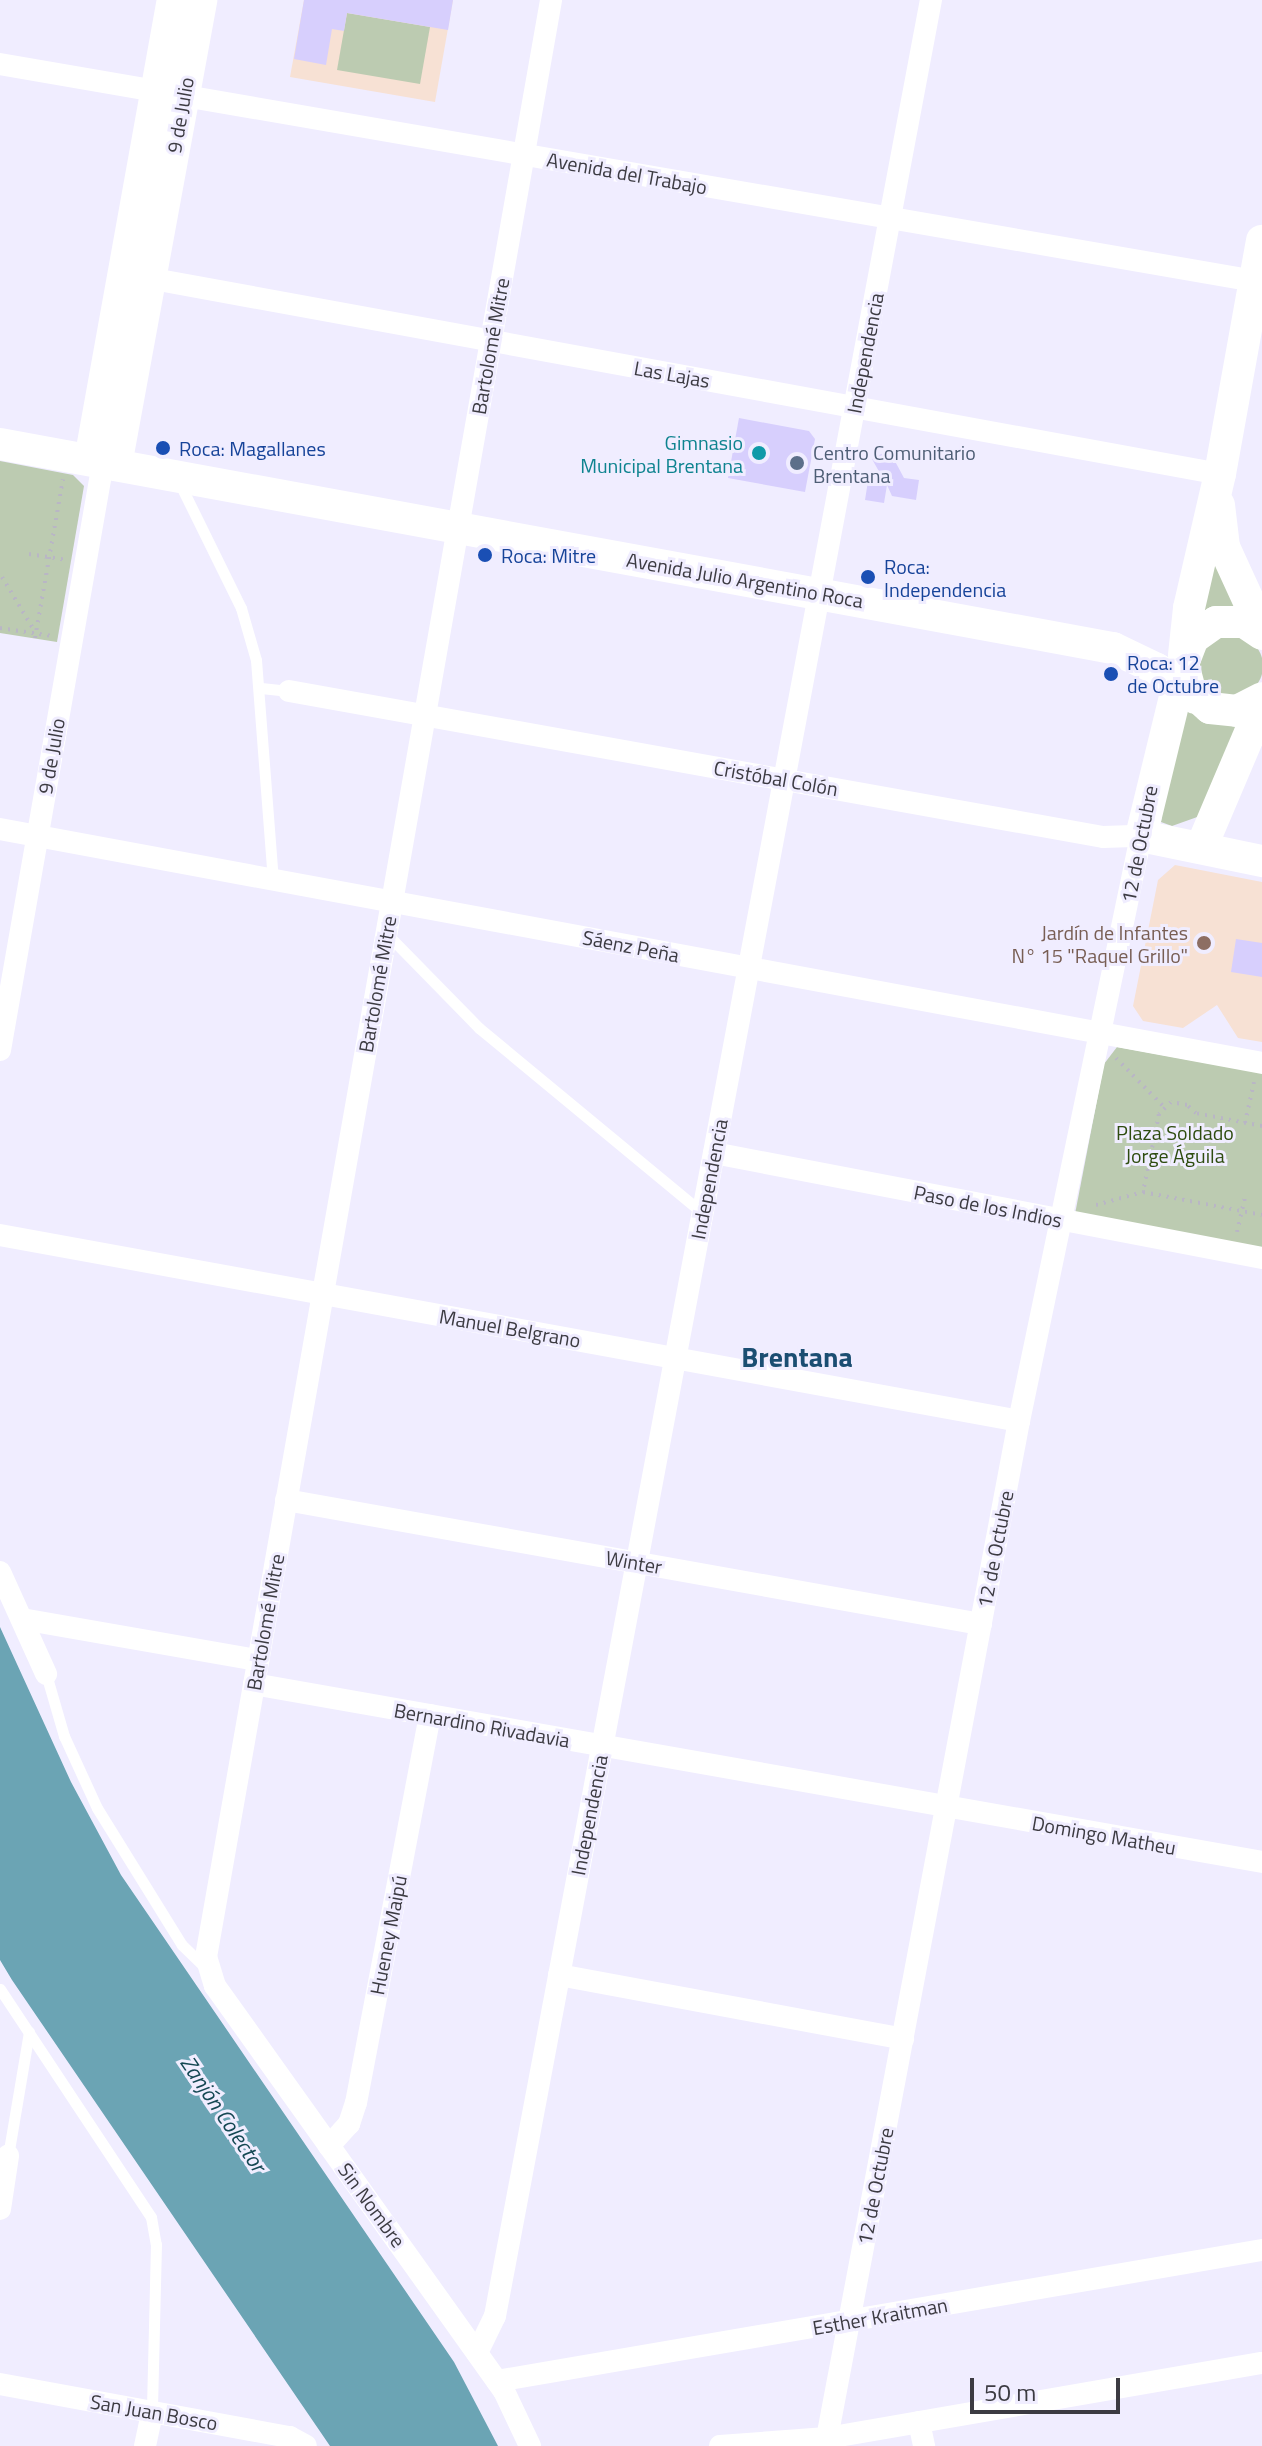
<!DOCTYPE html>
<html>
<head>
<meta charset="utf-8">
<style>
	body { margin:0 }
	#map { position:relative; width:1262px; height:2446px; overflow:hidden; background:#f0edff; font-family:"Titillium Web",sans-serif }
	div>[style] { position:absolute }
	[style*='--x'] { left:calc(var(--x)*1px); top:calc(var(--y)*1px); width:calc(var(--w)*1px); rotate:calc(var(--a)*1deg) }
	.education>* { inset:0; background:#f7e1d4 }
	.green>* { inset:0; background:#bccbb1 }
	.round { border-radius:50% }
	.water>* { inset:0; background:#6ba4b4 }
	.building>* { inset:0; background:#d7cffd }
	.path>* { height:4px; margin-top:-2px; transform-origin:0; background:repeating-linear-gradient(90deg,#b9b6c5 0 2px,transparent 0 8px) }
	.lane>* { height:11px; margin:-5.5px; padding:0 5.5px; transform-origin:5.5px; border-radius:5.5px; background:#fff }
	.street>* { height:22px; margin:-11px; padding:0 11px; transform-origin:11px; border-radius:11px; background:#fff }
	.secondary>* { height:32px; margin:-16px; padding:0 16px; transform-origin:16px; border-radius:16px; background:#fff }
	.dots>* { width:22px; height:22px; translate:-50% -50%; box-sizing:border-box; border:4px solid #f0edff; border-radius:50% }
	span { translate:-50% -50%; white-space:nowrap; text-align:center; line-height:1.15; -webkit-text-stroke:6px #f0edff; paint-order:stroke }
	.street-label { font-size:20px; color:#3c3b42 }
	.culture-label { font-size:20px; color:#0d838f }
	.right { translate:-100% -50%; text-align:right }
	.transit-label { font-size:20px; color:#164399 }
	.left { translate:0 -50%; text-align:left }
	.service-label { font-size:20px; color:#4e5e75 }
	.education-label { font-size:20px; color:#785e54 }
	.park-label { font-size:20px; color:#2e4c0f }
	.water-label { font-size:22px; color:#154854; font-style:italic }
	.district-label { font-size:28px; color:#1b4e72; font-weight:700 }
	.scale { position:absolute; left:970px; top:2378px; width:150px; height:36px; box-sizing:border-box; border:4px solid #3c3b42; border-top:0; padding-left:10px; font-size:24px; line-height:28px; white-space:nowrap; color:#3c3b42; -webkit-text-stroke:6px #f0edff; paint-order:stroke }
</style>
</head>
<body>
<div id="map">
	<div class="education">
		<div style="clip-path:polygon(304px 0,453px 0,435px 102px,290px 77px)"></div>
		<div style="clip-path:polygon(1175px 865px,1262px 882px,1262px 1042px,1238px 1038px,1217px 1005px,1183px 1028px,1143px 1021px,1133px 1006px,1158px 880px)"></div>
	</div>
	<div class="green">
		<div style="clip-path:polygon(347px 13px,430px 27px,420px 84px,337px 70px)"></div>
		<div style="clip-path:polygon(0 461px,73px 475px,84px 486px,57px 642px,0 633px)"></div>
		<div style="clip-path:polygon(1210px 551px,1239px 607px,1222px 606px,1201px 615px)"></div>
		<div class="round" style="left:1199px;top:634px;width:64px;height:64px"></div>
		<div style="clip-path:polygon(1180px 696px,1242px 723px,1200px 816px,1172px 826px,1161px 822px)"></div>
		<div style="clip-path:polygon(1117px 1047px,1262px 1073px,1262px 1250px,1075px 1214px,1104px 1064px)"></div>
	</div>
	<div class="water">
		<div style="clip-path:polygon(0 1627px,71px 1782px,121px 1875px,454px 2362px,498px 2446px,330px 2446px,12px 1980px,0 1960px)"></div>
	</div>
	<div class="building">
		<div style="clip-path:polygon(304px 0,453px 0,448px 30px,347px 13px,344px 31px,332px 29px,326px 65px,294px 59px)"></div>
		<div style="clip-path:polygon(739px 418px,809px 431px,815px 439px,805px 492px,728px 478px)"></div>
		<div style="clip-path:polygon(889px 450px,904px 478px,919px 480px,916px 500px,892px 496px,887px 485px,884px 503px,865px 500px,868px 481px,886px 484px,872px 459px)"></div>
		<div style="clip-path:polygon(1236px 939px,1262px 943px,1262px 977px,1231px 972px)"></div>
	</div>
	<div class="path">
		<div style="--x:29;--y:554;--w:37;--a:9"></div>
		<div style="--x:2;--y:577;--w:64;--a:59"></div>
		<div style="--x:0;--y:628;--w:53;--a:8.7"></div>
		<div style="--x:35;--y:638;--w:161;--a:-80"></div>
		<div style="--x:1116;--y:1058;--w:70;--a:45.6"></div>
		<div style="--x:1245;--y:1123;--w:42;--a:-77.6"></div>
		<div style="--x:1262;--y:1126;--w:67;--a:-168.9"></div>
		<div style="--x:1196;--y:1113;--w:12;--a:-138"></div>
		<div style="--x:1187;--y:1105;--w:16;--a:-169"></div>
		<div style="--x:1171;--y:1102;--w:17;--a:135"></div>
		<div style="--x:1159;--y:1114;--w:80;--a:101.6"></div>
		<div style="--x:1143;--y:1192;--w:121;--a:10.9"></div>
		<div style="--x:1096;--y:1205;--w:49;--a:-15.5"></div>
		<div style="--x:1237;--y:1232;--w:36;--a:-77"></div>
	</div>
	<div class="lane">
		<div style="--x:179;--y:482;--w:140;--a:63.8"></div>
		<div style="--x:241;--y:608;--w:54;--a:73.9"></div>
		<div style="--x:256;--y:660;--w:221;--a:85.6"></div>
		<div style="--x:261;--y:688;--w:28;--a:6"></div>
		<div style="--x:387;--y:934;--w:132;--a:45.6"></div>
		<div style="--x:479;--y:1028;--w:291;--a:39.6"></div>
		<div style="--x:46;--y:1674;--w:65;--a:73.8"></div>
		<div style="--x:64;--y:1736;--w:79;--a:65.4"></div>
		<div style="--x:97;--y:1808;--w:161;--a:58.2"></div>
		<div style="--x:182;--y:1945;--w:33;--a:44"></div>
		<div style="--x:0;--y:1989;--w:273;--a:56.5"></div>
		<div style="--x:151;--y:2217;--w:27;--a:80"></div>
		<div style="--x:156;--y:2244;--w:168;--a:91.4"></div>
		<div style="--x:8;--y:2156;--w:126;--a:-80.4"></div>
	</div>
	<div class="street">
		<div style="--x:0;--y:64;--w:1274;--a:9.81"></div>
		<div style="--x:137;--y:276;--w:1101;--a:10.36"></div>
		<div style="--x:289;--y:691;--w:827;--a:10.17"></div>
		<div style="--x:1103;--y:837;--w:38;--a:-2"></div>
		<div style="--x:1141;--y:836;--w:598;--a:101.78"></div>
		<div style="--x:1019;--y:1421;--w:1035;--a:100.69"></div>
		<div style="--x:0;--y:829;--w:1284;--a:10.5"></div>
		<div style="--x:0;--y:1050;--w:596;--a:-80.05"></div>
		<div style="--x:714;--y:1153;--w:558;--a:10.85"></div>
		<div style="--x:0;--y:1235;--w:1036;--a:10.34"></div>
		<div style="--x:286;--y:1500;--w:706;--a:10.12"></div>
		<div style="--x:0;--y:1572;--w:112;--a:65.7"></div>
		<div style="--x:22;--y:1619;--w:240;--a:9.9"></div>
		<div style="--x:254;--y:1684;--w:1024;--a:10.01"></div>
		<div style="--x:559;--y:1975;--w:350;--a:10.5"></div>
		<div style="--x:329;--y:2146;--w:30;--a:-48"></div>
		<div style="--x:349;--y:2124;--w:22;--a:-72"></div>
		<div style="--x:356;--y:2103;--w:395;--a:-79.2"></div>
		<div style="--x:0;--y:2209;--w:54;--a:-81.4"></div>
		<div style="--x:477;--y:2353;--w:41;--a:-64.1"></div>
		<div style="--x:495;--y:2316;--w:2357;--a:-79.34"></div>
		<div style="--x:497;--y:2381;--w:776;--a:-9.72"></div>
		<div style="--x:0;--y:2384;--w:295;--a:10.4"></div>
		<div style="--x:290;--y:2437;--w:18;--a:29"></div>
		<div style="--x:919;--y:2422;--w:25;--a:78"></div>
		<div style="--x:145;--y:2446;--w:35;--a:-78"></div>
		<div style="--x:530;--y:2446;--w:61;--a:-115.3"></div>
		<div style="--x:504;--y:2391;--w:498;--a:-125.5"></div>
		<div style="--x:215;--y:1986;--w:30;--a:-107"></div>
		<div style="--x:206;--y:1957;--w:1987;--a:-80"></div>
		<div style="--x:720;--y:2446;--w:107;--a:-4.3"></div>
		<div style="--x:827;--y:2438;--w:441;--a:-9.8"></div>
	</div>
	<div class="secondary">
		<div style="--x:0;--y:444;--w:1132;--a:10.39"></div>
		<div style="--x:1113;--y:648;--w:49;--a:25.5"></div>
		<div style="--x:1157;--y:669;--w:48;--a:37.3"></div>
		<div style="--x:90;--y:460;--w:467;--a:-79.8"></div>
		<div style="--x:116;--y:465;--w:473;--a:-79.6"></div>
		<div style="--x:1219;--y:505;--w:42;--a:83.2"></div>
		<div style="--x:1224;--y:547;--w:91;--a:65.4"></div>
		<div style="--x:1262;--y:634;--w:22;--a:-146"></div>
		<div style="--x:1244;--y:622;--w:28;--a:180"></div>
		<div style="--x:1216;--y:622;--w:28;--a:145"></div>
		<div style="--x:1193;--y:638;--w:28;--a:111"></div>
		<div style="--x:1183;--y:664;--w:27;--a:75"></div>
		<div style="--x:1190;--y:690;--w:27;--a:42"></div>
		<div style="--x:1210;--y:708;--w:27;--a:6"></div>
		<div style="--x:1237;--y:711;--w:28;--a:-27"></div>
		<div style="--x:1184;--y:655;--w:47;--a:-83.9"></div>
		<div style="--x:1189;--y:608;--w:138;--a:-77"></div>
		<div style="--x:1220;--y:474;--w:237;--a:-79.8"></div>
		<div style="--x:1183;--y:664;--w:177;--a:103.7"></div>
		<div style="--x:1141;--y:836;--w:124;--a:11.7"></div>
		<div style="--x:1201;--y:848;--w:156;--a:-67"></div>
	</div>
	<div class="dots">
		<div style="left:163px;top:448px;background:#1a4fb4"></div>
		<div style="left:759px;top:453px;background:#0f9aa8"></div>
		<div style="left:797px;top:463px;background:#5c6f8a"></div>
		<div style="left:485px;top:555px;background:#1a4fb4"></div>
		<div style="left:868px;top:577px;background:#1a4fb4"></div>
		<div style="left:1111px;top:674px;background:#1a4fb4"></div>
		<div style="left:1204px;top:943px;background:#8d6e63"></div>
	</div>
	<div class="street-label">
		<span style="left:180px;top:115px;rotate:-80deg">9 de Julio</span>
		<span style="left:627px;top:173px;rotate:10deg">Avenida del Trabajo</span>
		<span style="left:490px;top:346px;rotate:-80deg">Bartolomé Mitre</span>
		<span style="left:865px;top:353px;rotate:-79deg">Independencia</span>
		<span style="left:672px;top:374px;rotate:10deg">Las Lajas</span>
		<span style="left:745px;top:580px;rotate:10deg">Avenida Julio Argentino Roca</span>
		<span style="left:51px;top:756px;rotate:-80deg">9 de Julio</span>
		<span style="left:776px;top:778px;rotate:10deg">Cristóbal Colón</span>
		<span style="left:1139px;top:844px;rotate:-79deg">12 de Octubre</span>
		<span style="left:631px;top:946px;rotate:11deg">Sáenz Peña</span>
		<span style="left:377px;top:984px;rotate:-80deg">Bartolomé Mitre</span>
		<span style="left:709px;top:1179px;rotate:-79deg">Independencia</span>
		<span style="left:988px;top:1206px;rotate:11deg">Paso de los Indios</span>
		<span style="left:510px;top:1328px;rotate:10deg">Manuel Belgrano</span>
		<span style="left:995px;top:1549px;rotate:-79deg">12 de Octubre</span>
		<span style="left:634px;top:1562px;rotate:10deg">Winter</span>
		<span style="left:265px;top:1622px;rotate:-80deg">Bartolomé Mitre</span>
		<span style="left:482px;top:1725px;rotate:10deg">Bernardino Rivadavia</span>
		<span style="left:589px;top:1815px;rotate:-79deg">Independencia</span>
		<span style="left:1104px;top:1835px;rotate:10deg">Domingo Matheu</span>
		<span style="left:388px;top:1935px;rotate:-79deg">Hueney Maipú</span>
		<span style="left:875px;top:2186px;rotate:-79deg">12 de Octubre</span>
		<span style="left:372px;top:2205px;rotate:54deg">Sin Nombre</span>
		<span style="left:880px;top:2316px;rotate:-10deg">Esther Kraitman</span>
		<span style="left:154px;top:2412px;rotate:10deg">San Juan Bosco</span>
	</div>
	<div class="culture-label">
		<span class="right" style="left:743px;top:454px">Gimnasio<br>Municipal Brentana</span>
	</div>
	<div class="transit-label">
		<span class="left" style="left:179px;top:448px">Roca: Magallanes</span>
		<span class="left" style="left:501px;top:555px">Roca: Mitre</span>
		<span class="left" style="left:884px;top:578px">Roca:<br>Independencia</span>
		<span class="left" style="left:1127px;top:674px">Roca: 12<br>de Octubre</span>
	</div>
	<div class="service-label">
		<span class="left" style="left:813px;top:464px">Centro Comunitario<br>Brentana</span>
	</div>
	<div class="education-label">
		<span class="right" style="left:1188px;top:944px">Jardín de Infantes<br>N° 15 "Raquel Grillo"</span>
	</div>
	<div class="park-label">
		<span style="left:1175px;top:1144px">Plaza Soldado<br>Jorge Águila</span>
	</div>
	<div class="water-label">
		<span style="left:223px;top:2114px;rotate:56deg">Zanjón Colector</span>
	</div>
	<div class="district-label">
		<span style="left:797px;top:1357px">Brentana</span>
	</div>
	<div class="scale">50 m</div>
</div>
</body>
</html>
